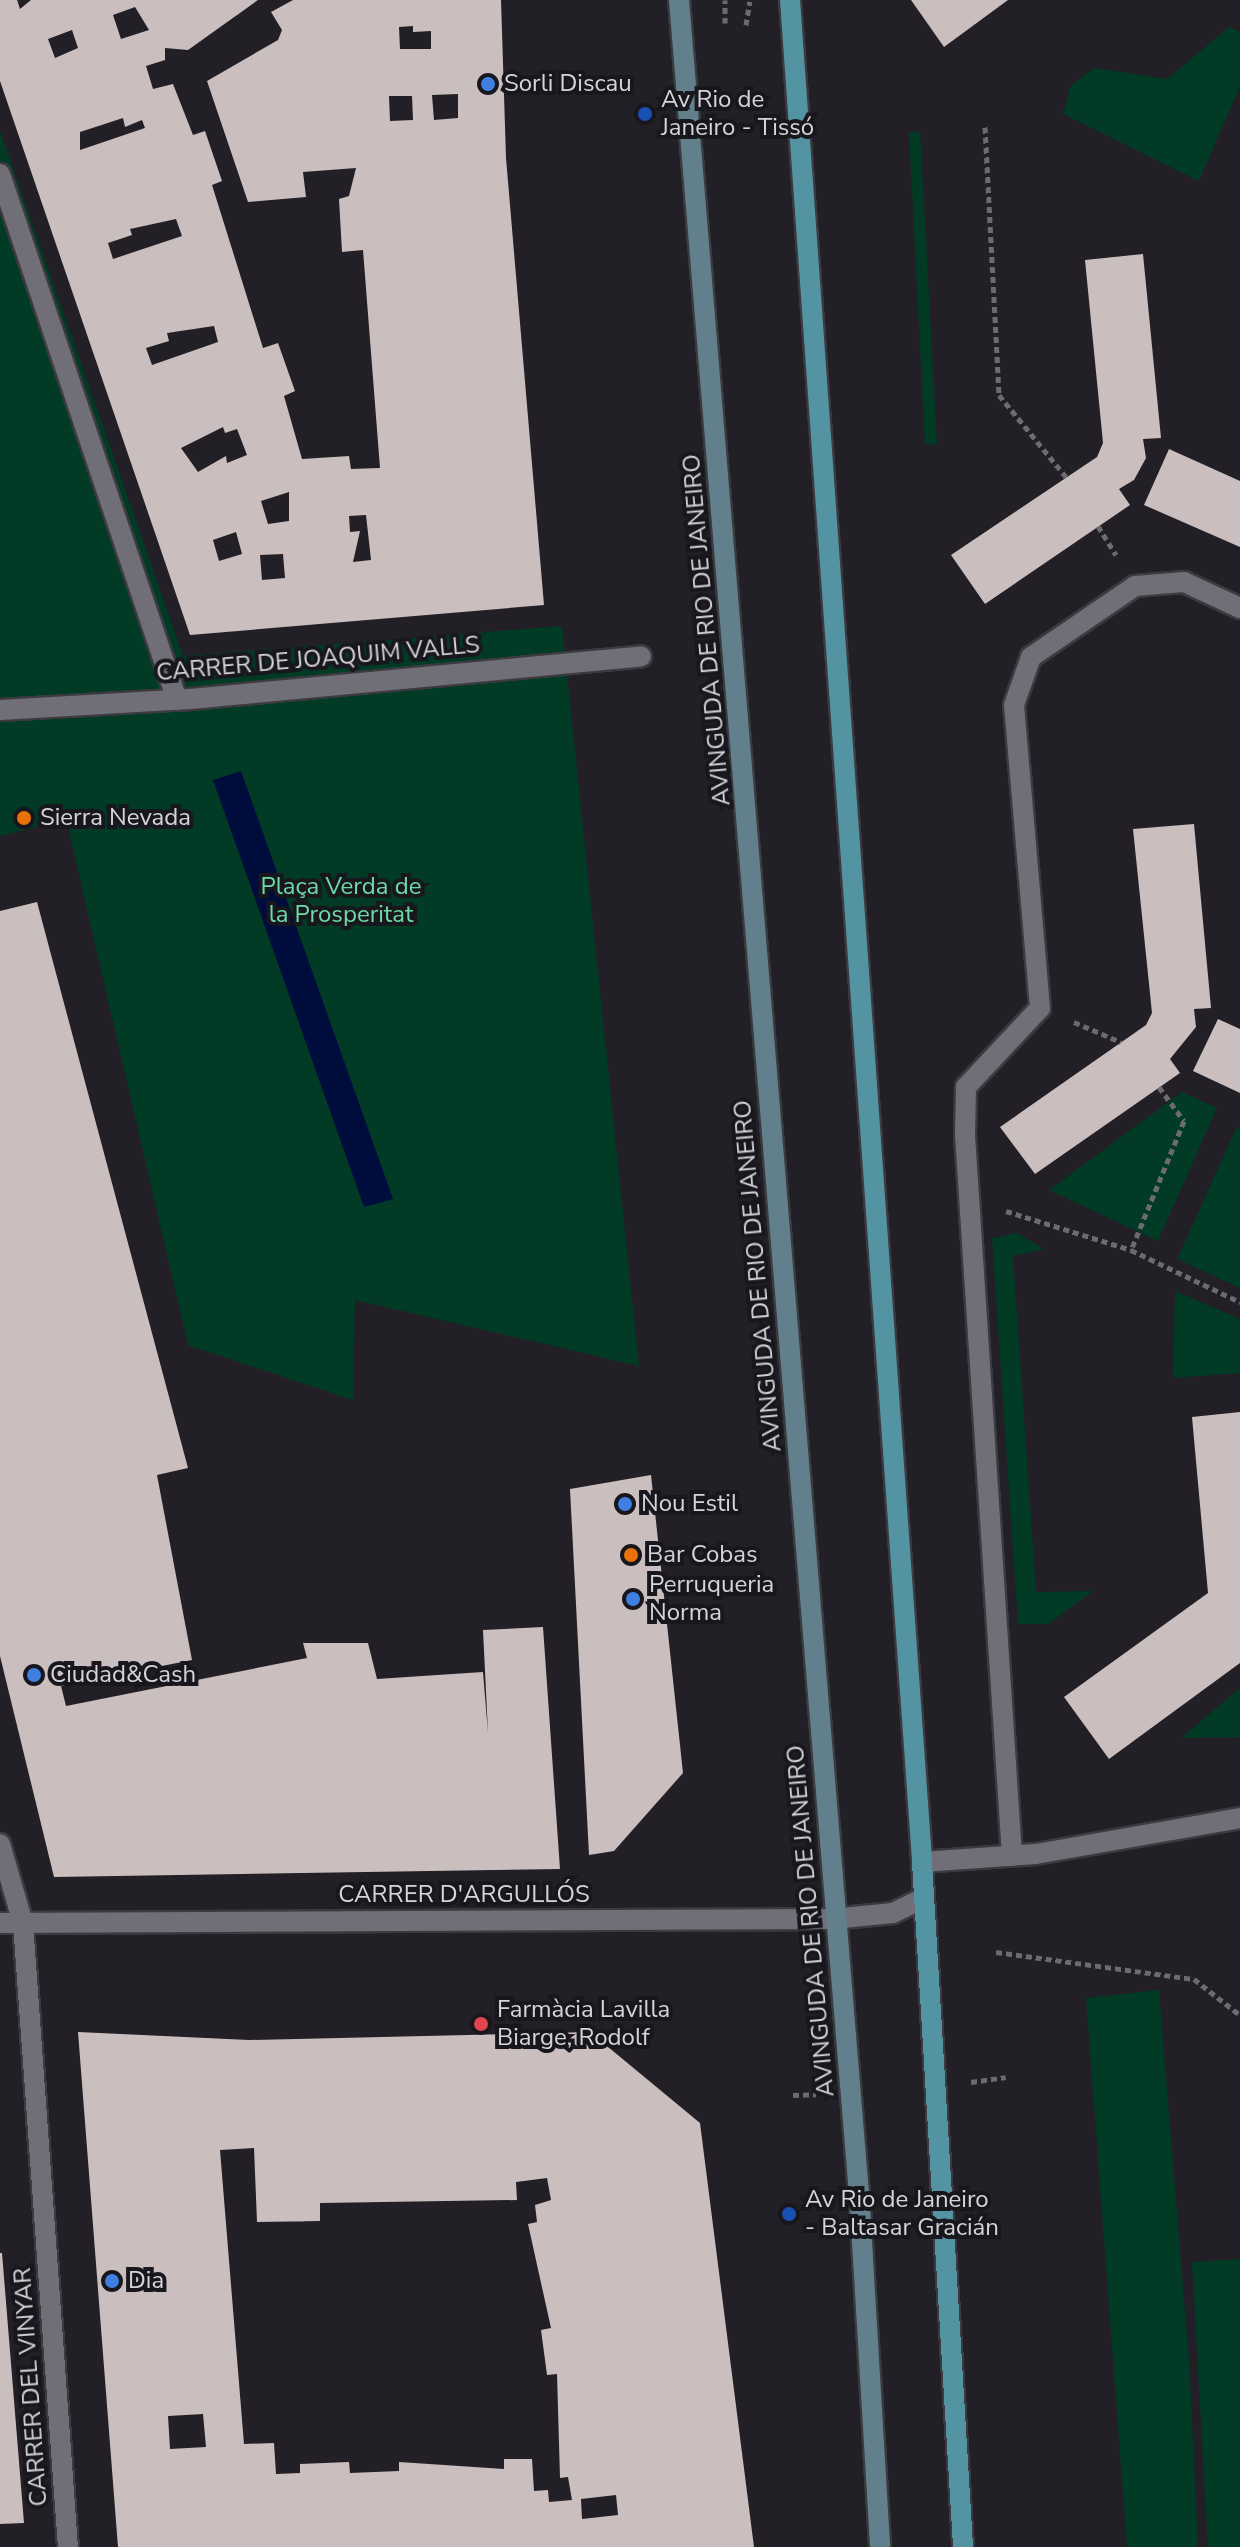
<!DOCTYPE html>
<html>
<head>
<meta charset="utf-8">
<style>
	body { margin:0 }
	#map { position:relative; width:1240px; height:2547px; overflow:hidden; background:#222026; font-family:"Nunito Sans",sans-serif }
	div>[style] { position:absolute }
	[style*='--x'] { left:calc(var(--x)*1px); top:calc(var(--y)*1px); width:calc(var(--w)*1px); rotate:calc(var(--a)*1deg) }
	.green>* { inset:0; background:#013a25 }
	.water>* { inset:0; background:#000c3c }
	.building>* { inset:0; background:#cabfbe }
	.path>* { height:5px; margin-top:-2.5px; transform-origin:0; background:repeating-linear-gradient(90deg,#6c6b70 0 6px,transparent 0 10px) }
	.roads { filter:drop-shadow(2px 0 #3b3a3f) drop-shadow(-2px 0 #3b3a3f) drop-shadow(0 2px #3b3a3f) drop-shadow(0 -2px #3b3a3f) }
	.lane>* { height:20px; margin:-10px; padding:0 10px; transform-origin:10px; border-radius:10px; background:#706e76 }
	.street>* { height:20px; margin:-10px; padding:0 10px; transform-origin:10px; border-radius:10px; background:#706e76 }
	.secondary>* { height:20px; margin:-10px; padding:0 10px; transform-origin:10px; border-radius:10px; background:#62808c }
	.primary>* { height:20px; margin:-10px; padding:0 10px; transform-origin:10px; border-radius:10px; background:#5493a2 }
	.dots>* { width:22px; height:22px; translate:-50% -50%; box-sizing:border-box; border:4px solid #18171d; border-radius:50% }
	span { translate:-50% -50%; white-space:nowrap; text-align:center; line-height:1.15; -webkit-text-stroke:8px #18171d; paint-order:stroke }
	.poi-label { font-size:24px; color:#d5d4d8 }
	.left { translate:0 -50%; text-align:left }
	.street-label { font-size:24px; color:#d5d4d8 }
	.park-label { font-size:24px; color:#6cdaa7 }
</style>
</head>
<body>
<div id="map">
	<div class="green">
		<div style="clip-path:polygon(1229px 27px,1240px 32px,1240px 86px,1199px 181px,1063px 114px,1071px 85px,1094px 68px,1167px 79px)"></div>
		<div style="clip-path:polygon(0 131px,183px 656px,562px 626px,639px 1366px,355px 1300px,353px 1400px,188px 1345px,66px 819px,0 836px)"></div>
		<div style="clip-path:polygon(920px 131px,937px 444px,925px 445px,909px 132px)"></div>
		<div style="clip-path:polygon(1182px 1092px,1217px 1108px,1158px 1241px,1049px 1190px)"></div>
		<div style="clip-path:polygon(1237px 1127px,1240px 1128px,1240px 1288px,1177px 1259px)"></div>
		<div style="clip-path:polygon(1017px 1233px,1044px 1249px,1013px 1256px,1036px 1592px,1093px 1591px,1048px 1624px,1018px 1624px,992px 1238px)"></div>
		<div style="clip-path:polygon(1175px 1291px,1240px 1319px,1240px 1373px,1173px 1378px)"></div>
		<div style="clip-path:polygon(1240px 1688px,1240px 1737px,1181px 1738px)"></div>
		<div style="clip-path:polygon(1159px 1990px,1189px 2361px,1198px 2547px,1127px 2547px,1086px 1998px)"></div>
		<div style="clip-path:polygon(1240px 2259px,1240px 2547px,1208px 2547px,1192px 2262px)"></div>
	</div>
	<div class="water">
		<div style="clip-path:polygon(241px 771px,393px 1199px,364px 1207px,213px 780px)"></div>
	</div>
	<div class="building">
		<div style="clip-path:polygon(evenodd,0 0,17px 0,20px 9px,31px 0,258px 0,188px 50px,165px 48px,165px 60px,146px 66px,153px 89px,173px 84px,193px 135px,205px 131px,222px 181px,212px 185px,263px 348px,278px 343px,295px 391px,284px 396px,302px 459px,349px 456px,351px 469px,380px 468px,363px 250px,342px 252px,339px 199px,349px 196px,356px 168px,303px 172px,306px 197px,248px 202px,207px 81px,278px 40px,282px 30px,271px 12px,293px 0,501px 0,506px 158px,544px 605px,190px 635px,0 81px,0 0,135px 7px,149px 30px,121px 39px,113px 15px,135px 7px,0 0,413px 26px,413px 32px,431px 31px,431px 49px,400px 49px,399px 27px,413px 26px,0 0,72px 30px,78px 48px,55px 58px,48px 39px,72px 30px,0 0,458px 94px,458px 118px,434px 120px,432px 95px,458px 94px,0 0,389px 96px,412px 96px,413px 120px,390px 121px,389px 96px,0 0,123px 118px,125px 127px,142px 120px,145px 128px,80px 150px,80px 132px,123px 118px,0 0,176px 219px,182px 236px,113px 259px,108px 243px,132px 235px,130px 229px,176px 219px,0 0,214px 326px,218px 342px,152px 365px,146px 348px,169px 341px,167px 333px,214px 326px,0 0,223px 427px,225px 433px,237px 429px,247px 455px,227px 463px,226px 456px,198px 472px,181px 448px,223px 427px,0 0,289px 492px,289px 521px,268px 524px,261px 501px,289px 492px,0 0,366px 515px,371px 560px,353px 562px,360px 531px,350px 532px,349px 516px,366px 515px,0 0,236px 532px,242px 554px,219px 561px,213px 540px,236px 532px,0 0,283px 554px,285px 578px,262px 580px,260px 555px,283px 554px)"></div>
		<div style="clip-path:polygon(911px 0,1008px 0,944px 47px)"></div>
		<div style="clip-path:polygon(1143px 254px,1161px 438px,1143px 439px,1146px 458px,1134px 480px,1119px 489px,1130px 505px,985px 604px,951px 555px,1097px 457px,1103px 443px,1085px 260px)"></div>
		<div style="clip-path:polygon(1169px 449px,1240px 481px,1240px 547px,1144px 505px)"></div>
		<div style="clip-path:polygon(1194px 824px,1211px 1008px,1194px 1009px,1196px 1027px,1170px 1059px,1180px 1073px,1035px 1174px,1000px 1127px,1146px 1025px,1152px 1013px,1133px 829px)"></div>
		<div style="clip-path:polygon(37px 902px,188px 1468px,157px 1475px,192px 1660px,61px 1686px,66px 1706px,307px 1658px,303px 1643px,368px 1643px,377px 1679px,483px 1672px,488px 1733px,483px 1630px,543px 1627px,560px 1869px,54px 1877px,0 1656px,0 911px)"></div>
		<div style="clip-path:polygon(1218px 1019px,1240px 1029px,1240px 1093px,1193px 1071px)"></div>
		<div style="clip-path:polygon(1240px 1412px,1240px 1663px,1109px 1759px,1064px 1697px,1208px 1593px,1192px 1417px)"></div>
		<div style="clip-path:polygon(651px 1475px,683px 1773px,614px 1851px,589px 1855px,570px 1489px)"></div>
		<div style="clip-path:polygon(evenodd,78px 2032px,249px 2040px,590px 2032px,700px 2123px,754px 2547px,118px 2547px,78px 2032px,254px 2148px,257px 2222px,320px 2221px,320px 2203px,517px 2200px,516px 2182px,547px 2178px,551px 2200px,535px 2205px,537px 2222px,528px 2224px,551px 2328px,541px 2330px,547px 2375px,557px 2374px,560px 2478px,568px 2477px,572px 2500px,549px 2502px,548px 2490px,534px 2491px,532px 2459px,504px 2459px,504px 2469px,399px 2462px,399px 2471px,350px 2473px,349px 2462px,300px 2464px,300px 2473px,276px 2474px,274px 2443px,244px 2444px,220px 2150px,254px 2148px,78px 2032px,203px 2414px,206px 2447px,170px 2449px,168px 2416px,203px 2414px,78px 2032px,616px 2495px,618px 2515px,582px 2519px,581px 2499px,616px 2495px)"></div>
		<div style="clip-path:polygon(0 2253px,2px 2253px,24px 2523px,0 2524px)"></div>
	</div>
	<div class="path">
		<div style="--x:725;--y:23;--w:23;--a:-90"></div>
		<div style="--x:746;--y:25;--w:24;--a:-81"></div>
		<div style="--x:985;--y:127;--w:268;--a:87"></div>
		<div style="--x:999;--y:395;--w:106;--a:50.7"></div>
		<div style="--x:1098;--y:526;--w:34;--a:58"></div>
		<div style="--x:1074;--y:1022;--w:51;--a:23.1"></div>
		<div style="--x:1159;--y:1087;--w:42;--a:53.7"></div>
		<div style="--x:1184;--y:1121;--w:139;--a:112.3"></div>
		<div style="--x:1131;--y:1250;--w:121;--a:25.5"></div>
		<div style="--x:1006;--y:1211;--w:131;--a:17.3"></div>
		<div style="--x:996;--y:1952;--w:200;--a:7.8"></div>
		<div style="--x:1194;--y:1979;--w:58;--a:38"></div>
		<div style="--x:971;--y:2082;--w:35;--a:-8"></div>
		<div style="--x:793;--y:2095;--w:23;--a:-2"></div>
	</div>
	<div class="roads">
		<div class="lane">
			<div style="--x:1012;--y:1856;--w:723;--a:-93.73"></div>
			<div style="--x:965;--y:1135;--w:48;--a:-88.8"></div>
			<div style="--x:966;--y:1087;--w:108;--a:-46.9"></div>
			<div style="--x:1040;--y:1008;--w:304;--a:-94.9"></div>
			<div style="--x:1014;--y:705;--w:51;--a:-70.5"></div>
			<div style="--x:1031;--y:657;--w:126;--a:-34.3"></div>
			<div style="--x:1135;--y:586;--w:49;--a:-4.7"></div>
			<div style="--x:1184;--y:582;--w:62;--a:24.9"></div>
			<div style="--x:922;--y:1862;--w:114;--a:-4"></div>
			<div style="--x:1036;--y:1854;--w:207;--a:-10"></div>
		</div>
		<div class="street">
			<div style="--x:0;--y:174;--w:555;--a:71.4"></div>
			<div style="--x:0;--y:710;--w:190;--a:-3.3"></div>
			<div style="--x:190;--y:699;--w:453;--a:-5.4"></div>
			<div style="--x:0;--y:1844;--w:82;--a:73.8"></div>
			<div style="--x:23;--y:1923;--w:626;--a:85.88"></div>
			<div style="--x:0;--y:1923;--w:832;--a:-0.28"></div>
			<div style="--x:832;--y:1919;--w:61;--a:-5.6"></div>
			<div style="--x:893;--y:1913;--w:34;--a:-26"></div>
		</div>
		<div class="secondary">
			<div style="--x:679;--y:0;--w:2215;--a:85.31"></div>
			<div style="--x:860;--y:2208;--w:340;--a:86.6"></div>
		</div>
		<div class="primary">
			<div style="--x:790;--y:0;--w:1867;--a:85.94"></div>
			<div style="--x:922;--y:1862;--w:686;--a:86.57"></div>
		</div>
	</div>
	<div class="dots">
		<div style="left:488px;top:84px;background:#3f7fe0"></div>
		<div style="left:645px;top:114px;background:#1a4fb4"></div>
		<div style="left:24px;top:818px;background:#e8710a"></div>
		<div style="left:625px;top:1504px;background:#3f7fe0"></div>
		<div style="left:631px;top:1555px;background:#e8710a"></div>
		<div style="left:633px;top:1599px;background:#3f7fe0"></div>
		<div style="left:34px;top:1675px;background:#3f7fe0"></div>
		<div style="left:481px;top:2024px;background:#e0444e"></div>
		<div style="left:789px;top:2214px;background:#1a4fb4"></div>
		<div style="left:112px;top:2281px;background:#3f7fe0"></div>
	</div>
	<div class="poi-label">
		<span class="left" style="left:504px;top:84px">Sorli Discau</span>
		<span class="left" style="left:661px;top:114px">Av Rio de<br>Janeiro - Tissó</span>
		<span class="left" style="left:40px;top:818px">Sierra Nevada</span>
		<span class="left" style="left:641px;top:1504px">Nou Estil</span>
		<span class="left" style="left:647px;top:1555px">Bar Cobas</span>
		<span class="left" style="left:649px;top:1599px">Perruqueria<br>Norma</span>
		<span class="left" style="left:50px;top:1675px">Ciudad&amp;Cash</span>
		<span class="left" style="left:497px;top:2024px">Farmàcia Lavilla<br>Biarge, Rodolf</span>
		<span class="left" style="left:805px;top:2214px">Av Rio de Janeiro<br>- Baltasar Gracián</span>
		<span class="left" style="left:128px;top:2281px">Dia</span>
	</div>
	<div class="street-label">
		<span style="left:707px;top:630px;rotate:-95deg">AVINGUDA DE RIO DE JANEIRO</span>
		<span style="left:318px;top:659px;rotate:-5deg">CARRER DE JOAQUIM VALLS</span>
		<span style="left:758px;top:1276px;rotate:-95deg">AVINGUDA DE RIO DE JANEIRO</span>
		<span style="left:464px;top:1895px">CARRER D'ARGULLÓS</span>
		<span style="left:811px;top:1921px;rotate:-95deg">AVINGUDA DE RIO DE JANEIRO</span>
		<span style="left:31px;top:2387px;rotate:-94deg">CARRER DEL VINYAR</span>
	</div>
	<div class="park-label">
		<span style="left:341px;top:901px">Plaça Verda de<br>la Prosperitat</span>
	</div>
</div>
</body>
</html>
